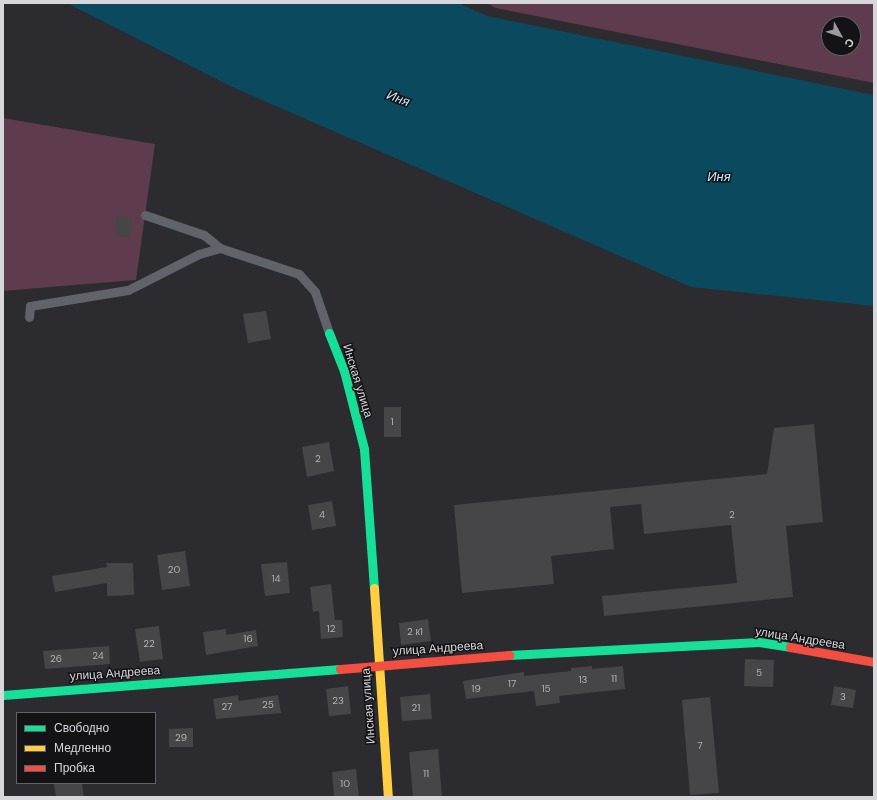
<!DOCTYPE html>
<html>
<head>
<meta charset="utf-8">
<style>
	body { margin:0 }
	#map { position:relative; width:877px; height:800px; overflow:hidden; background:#2b2b30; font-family:"DM Sans",sans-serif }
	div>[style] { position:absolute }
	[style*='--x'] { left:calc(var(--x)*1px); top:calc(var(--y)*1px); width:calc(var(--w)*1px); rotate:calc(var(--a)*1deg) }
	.green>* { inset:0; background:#5e3b4d }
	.water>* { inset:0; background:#0b495e }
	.building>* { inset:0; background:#464548 }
	.lane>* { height:9px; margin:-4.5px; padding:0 4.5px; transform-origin:4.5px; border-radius:4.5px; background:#606369 }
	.fast>* { height:9px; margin:-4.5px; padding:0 4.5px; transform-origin:4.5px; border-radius:4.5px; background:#16e098 }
	.slow>* { height:9px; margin:-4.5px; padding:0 4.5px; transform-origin:4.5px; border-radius:4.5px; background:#ffcf43 }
	.jam>* { height:9px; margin:-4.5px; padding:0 4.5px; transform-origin:4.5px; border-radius:4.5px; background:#f24e42 }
	span { translate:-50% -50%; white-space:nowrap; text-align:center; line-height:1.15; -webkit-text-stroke:3px #131316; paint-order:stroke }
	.number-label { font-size:10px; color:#b2b2b6 }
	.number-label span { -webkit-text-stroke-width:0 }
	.street-label { font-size:12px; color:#d6d6db }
	.water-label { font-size:13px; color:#c6e7f6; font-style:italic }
	.frame { position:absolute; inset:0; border:4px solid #d6d6db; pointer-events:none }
	.legend { position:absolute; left:16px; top:712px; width:140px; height:72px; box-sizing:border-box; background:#131316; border:1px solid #616165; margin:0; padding:5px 7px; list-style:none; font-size:12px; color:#d6d6db }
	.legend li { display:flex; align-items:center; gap:8px; height:20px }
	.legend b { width:20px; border:1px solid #616165 }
	.north { position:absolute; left:821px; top:16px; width:40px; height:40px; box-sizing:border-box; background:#131316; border:1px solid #616165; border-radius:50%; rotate:130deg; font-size:11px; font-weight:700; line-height:16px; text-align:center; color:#d6d6db }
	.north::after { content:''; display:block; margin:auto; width:14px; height:18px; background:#9a9a9f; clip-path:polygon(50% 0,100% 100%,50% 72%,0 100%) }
</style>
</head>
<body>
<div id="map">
	<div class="green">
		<div style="clip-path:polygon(evenodd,486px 3px,874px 3px,874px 83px,496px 8px,486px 3px,829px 24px,853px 24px,853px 48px,829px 48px,829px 24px)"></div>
		<div style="clip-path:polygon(3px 118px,155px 144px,136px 280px,3px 291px)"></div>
	</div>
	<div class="water">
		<div style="clip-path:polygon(67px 3px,459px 3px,487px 16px,874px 95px,874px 306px,691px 287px,230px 86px)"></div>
	</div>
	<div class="building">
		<div style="clip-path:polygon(116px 216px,132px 218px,130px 237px,115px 235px)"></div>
		<div style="clip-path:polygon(266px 311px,271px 339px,248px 343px,243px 314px)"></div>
		<div style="clip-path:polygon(384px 407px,401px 407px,401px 437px,384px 437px)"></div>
		<div style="clip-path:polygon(814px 424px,823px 522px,786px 526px,793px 597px,604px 616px,602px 596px,737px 583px,731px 525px,644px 534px,641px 504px,610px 507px,614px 549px,551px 556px,554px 584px,462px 593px,454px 505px,767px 474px,774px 428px)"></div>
		<div style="clip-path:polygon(329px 442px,334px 471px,307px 477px,302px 447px)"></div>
		<div style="clip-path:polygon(332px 501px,336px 526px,312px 530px,308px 505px)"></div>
		<div style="clip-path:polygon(185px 551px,190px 586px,162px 590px,157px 555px)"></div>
		<div style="clip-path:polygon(287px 562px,290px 593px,265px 596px,261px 564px)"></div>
		<div style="clip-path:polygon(106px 563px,133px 563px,134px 595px,107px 596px,107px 583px,55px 592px,52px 576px,107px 567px)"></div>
		<div style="clip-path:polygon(331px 584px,335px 620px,342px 620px,343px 637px,321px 639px,319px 611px,313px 612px,310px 587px)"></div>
		<div style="clip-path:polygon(428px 619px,431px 641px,401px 645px,399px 623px)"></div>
		<div style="clip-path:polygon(159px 626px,163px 659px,140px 662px,135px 629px)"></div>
		<div style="clip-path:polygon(226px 629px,226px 635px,256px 630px,258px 646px,206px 655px,203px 632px)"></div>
		<div style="clip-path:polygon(109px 646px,110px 664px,45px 669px,43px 651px)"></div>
		<div style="clip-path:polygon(745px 659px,774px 660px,773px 687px,744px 686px)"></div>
		<div style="clip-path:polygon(592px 666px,592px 669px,623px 666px,625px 689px,559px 696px,560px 703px,536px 706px,534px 691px,466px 699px,463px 681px,524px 672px,524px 676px,571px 671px,571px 668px)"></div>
		<div style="clip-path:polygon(348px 686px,351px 714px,329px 716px,326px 689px)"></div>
		<div style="clip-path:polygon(834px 686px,856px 690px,853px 708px,831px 705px)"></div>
		<div style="clip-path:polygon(430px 694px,432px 719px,402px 721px,400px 697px)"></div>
		<div style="clip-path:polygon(238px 695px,239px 701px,278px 695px,281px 713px,216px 719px,213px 699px)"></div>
		<div style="clip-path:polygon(710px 697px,719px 793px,690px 795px,682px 700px)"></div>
		<div style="clip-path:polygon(193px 728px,193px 747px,169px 747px,169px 729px)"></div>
		<div style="clip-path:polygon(438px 749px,442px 797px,413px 797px,409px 752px)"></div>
		<div style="clip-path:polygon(356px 769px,359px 797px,334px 797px,332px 772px)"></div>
		<div style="clip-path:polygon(82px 783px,84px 797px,56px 797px,54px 784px)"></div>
	</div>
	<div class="lane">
		<div style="--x:145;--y:215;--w:62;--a:18.7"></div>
		<div style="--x:204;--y:235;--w:21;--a:39"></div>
		<div style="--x:29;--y:317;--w:11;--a:-85"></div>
		<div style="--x:30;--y:306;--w:99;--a:-9.3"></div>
		<div style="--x:128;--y:290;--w:80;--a:-26.9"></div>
		<div style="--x:199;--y:254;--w:22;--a:-16"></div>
		<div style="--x:220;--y:248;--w:83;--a:18.2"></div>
		<div style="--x:299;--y:274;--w:24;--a:48"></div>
		<div style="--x:315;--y:292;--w:43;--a:71.1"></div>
	</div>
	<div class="fast">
		<div style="--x:329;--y:333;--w:41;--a:68.5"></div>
		<div style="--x:344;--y:371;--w:81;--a:75.6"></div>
		<div style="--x:364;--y:449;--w:139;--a:85.9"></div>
		<div style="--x:509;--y:655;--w:250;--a:-3"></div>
		<div style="--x:759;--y:642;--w:31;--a:9"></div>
		<div style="--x:3;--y:695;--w:338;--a:-4.4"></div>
	</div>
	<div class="slow">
		<div style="--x:374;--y:588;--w:209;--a:86.2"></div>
	</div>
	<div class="jam">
		<div style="--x:790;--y:647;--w:85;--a:10.1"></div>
		<div style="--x:340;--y:669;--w:170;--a:-4.7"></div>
	</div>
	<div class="number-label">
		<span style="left:392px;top:422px">1</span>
		<span style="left:318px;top:459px">2</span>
		<span style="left:322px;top:515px">4</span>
		<span style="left:732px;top:515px">2</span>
		<span style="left:174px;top:570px">20</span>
		<span style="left:276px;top:579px">14</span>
		<span style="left:331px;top:629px">12</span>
		<span style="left:415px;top:632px">2 к1</span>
		<span style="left:248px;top:639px">16</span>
		<span style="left:149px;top:644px">22</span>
		<span style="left:98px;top:656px">24</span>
		<span style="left:56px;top:659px">26</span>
		<span style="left:759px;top:673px">5</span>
		<span style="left:614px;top:679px">11</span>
		<span style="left:583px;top:680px">13</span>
		<span style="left:512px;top:684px">17</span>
		<span style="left:476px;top:689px">19</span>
		<span style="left:546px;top:689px">15</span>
		<span style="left:843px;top:697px">3</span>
		<span style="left:338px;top:701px">23</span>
		<span style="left:268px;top:705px">25</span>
		<span style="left:227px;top:707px">27</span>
		<span style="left:416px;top:708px">21</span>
		<span style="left:181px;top:738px">29</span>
		<span style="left:700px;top:746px">7</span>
		<span style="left:426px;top:774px">11</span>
		<span style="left:345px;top:784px">10</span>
	</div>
	<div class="street-label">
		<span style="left:357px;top:381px;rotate:73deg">Инская улица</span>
		<span style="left:800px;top:639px;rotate:9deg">улица Андреева</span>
		<span style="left:438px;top:649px;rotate:-4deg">улица Андреева</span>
		<span style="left:115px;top:674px;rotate:-4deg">улица Андреева</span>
		<span style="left:369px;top:706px;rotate:-94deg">Инская улица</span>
	</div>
	<div class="water-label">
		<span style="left:398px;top:99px;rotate:21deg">Иня</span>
		<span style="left:719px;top:177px">Иня</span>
	</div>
	<div class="frame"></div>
	<ul class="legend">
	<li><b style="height:5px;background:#16e098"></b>Свободно</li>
	<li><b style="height:5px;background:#ffcf43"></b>Медленно</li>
	<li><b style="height:5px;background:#f24e42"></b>Пробка</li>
	</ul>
	<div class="north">С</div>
</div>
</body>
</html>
